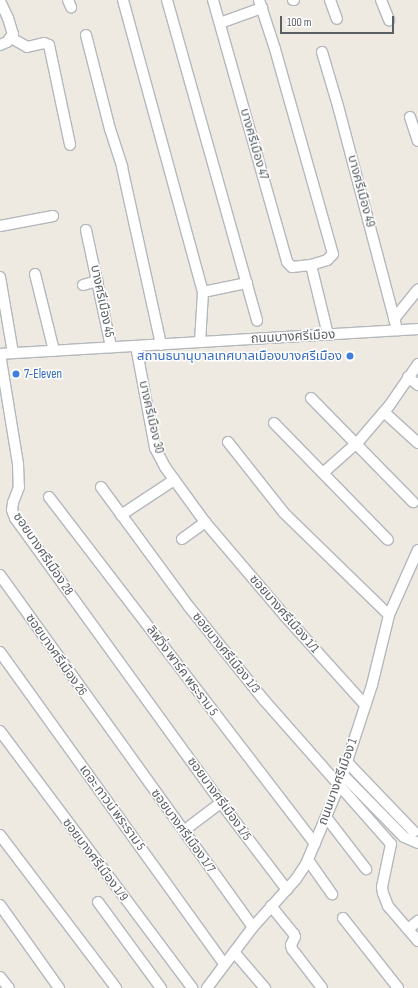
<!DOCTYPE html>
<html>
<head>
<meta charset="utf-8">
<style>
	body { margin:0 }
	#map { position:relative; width:418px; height:988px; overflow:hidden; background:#eeeae1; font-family:"Sofia Sans Condensed","Noto Sans Thai",sans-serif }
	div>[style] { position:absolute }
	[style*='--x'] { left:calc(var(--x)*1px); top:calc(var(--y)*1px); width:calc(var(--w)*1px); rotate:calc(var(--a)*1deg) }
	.roads { filter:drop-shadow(1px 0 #b4b8bd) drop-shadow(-1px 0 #b4b8bd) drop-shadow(0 1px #b4b8bd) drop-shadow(0 -1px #b4b8bd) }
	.minor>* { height:10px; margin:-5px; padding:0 5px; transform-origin:5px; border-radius:5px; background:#fff }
	.dots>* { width:11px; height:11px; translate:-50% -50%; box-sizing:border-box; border:2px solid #fff; border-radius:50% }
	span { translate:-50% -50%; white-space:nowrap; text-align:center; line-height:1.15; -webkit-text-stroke:3px #fff; paint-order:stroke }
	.street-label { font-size:13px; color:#5a5f63 }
	.shop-label { font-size:13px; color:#366cbe }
	.right { translate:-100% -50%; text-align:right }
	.left { translate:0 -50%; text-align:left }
	.scale { position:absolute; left:280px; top:16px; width:114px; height:18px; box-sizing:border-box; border:2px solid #5a5f63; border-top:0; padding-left:5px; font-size:12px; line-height:14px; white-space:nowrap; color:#5a5f63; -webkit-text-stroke:3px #fff; paint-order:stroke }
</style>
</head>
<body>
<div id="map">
	<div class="roads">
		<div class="minor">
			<div style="--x:68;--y:0;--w:8;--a:67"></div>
			<div style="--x:123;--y:0;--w:303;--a:74.7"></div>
			<div style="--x:203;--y:292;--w:50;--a:93.4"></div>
			<div style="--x:167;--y:0;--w:333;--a:74.3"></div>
			<div style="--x:213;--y:0;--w:272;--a:74.2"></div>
			<div style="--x:287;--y:262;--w:7;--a:45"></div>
			<div style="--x:292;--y:267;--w:19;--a:-6"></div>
			<div style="--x:311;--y:265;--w:17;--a:-17"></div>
			<div style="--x:327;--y:260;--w:8;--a:-45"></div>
			<div style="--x:333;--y:254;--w:213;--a:-105.8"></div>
			<div style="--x:275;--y:49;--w:52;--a:-108.1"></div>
			<div style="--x:293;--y:0;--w:1;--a:0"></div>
			<div style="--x:330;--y:0;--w:20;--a:70"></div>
			<div style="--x:381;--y:0;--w:22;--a:68"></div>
			<div style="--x:0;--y:1;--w:19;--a:65"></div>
			<div style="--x:8;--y:18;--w:17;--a:73"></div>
			<div style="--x:13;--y:34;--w:10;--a:127"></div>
			<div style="--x:7;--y:42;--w:8;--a:157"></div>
			<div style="--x:220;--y:23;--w:45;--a:-19.7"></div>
			<div style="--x:86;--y:35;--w:97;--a:75.7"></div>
			<div style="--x:110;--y:129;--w:40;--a:72"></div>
			<div style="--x:122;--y:167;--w:182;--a:77.6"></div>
			<div style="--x:11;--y:38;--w:18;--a:29"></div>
			<div style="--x:27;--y:47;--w:17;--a:-13"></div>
			<div style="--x:44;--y:43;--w:5;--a:22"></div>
			<div style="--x:49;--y:45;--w:102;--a:78.1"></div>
			<div style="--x:322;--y:52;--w:56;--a:73.5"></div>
			<div style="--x:338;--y:106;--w:232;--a:75.2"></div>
			<div style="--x:410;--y:117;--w:25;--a:72"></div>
			<div style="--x:0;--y:226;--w:54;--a:-10.7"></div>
			<div style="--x:86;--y:230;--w:120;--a:77.9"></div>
			<div style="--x:311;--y:265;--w:72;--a:76.3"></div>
			<div style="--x:35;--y:274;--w:79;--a:76.1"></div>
			<div style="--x:0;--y:277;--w:77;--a:80.3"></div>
			<div style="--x:83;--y:285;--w:15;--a:-16"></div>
			<div style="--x:203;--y:292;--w:45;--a:-11.6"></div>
			<div style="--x:394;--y:319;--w:38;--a:-51"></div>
			<div style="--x:136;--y:346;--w:104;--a:79.4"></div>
			<div style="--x:155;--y:448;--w:21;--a:62"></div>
			<div style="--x:165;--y:467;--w:68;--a:54"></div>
			<div style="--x:205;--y:522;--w:123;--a:49.6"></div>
			<div style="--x:285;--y:616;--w:120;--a:48"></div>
			<div style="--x:0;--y:354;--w:111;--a:80.7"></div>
			<div style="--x:18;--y:464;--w:23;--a:88"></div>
			<div style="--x:19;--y:487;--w:17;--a:111"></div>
			<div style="--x:13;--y:503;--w:7;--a:98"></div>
			<div style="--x:12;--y:510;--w:9;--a:69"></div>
			<div style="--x:15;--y:518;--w:352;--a:54.1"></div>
			<div style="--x:221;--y:803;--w:109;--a:52.8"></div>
			<div style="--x:0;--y:354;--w:419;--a:-3.4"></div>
			<div style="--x:408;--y:377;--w:13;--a:39"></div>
			<div style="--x:311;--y:398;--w:146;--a:45.6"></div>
			<div style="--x:384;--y:412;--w:46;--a:42.4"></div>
			<div style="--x:274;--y:423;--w:163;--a:45.7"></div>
			<div style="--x:228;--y:442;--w:90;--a:51.7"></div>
			<div style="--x:284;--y:513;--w:146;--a:44.2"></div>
			<div style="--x:323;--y:473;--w:47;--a:-41.5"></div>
			<div style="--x:358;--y:442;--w:48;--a:-49.3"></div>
			<div style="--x:389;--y:406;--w:51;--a:-55.4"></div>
			<div style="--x:101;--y:487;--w:150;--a:53.7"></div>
			<div style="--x:190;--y:608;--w:118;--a:51.2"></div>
			<div style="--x:264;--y:700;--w:192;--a:48.6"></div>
			<div style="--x:391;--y:844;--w:44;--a:101.8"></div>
			<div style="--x:382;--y:887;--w:6;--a:81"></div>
			<div style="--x:383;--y:893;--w:14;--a:69"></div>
			<div style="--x:388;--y:906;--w:46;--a:49.4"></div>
			<div style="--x:49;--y:497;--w:437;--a:52.5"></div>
			<div style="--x:121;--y:515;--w:64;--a:-33.4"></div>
			<div style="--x:182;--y:539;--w:29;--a:-36"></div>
			<div style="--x:0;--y:575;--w:433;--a:54.3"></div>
			<div style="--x:0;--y:652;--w:384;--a:54.3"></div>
			<div style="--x:0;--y:731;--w:321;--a:53.2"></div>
			<div style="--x:346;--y:761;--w:98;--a:46.2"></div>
			<div style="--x:342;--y:774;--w:88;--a:45.5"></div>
			<div style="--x:404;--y:837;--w:15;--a:23"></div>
			<div style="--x:326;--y:817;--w:66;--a:52.4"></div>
			<div style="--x:190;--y:826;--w:39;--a:-37"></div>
			<div style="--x:0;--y:835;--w:192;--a:52.8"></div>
			<div style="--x:308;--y:860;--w:42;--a:54.8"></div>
			<div style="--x:98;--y:902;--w:107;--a:53.8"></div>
			<div style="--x:0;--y:905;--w:102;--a:54.6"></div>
			<div style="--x:271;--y:906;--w:36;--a:51"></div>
			<div style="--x:294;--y:934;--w:3;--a:72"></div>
			<div style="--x:295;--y:937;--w:9;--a:117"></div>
			<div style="--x:291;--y:945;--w:4;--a:76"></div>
			<div style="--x:292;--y:949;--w:49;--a:52.4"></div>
			<div style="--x:343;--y:918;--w:89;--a:51.8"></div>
			<div style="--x:408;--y:929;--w:13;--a:-39"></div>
			<div style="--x:234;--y:952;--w:48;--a:49.3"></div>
			<div style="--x:0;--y:977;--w:14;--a:51"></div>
			<div style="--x:207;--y:988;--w:76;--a:-53"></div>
			<div style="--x:253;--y:927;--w:64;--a:-48.1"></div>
			<div style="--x:296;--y:879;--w:18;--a:-56"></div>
			<div style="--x:306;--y:864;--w:85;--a:-67.1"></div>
			<div style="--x:339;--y:786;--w:106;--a:-71.9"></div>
			<div style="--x:372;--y:685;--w:72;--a:-76.3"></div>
			<div style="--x:389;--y:615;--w:71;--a:-66"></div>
		</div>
	</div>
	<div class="dots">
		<div style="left:350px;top:356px;background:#3f7fe0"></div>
		<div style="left:16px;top:374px;background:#3f7fe0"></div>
	</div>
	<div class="street-label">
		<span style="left:254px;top:144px;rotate:74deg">บางศรีเมือง 47</span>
		<span style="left:361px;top:191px;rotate:75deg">บางศรีเมือง 49</span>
		<span style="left:102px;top:301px;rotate:78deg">บางศรีเมือง 45</span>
		<span style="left:293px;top:337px;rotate:-3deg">ถนนบางศรีเมือง</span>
		<span style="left:151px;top:417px;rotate:77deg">บางศรีเมือง 30</span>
		<span style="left:43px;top:554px;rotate:56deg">ซอยบางศรีเมือง 28</span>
		<span style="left:284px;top:614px;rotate:49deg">ซอยบางศรีเมือง 1/1</span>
		<span style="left:226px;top:653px;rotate:51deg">ซอยบางศรีเมือง 1/3</span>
		<span style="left:56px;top:655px;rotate:55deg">ซอยบางศรีเมือง 26</span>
		<span style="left:182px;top:671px;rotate:53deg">ลิฟวิ่ง พาร์ค พระราม 5</span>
		<span style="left:338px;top:782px;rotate:-70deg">ถนนบางศรีเมือง 1</span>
		<span style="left:219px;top:799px;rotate:54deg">ซอยบางศรีเมือง 1/5</span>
		<span style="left:112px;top:808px;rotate:54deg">เดอะ ทาวน์ พระราม 5</span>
		<span style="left:183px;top:831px;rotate:54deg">ซอยบางศรีเมือง 1/7</span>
		<span style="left:95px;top:860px;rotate:53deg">ซอยบางศรีเมือง 1/9</span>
	</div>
	<div class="shop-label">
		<span class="right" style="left:342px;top:356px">สถานธนานุบาลเทศบาลเมืองบางศรีเมือง</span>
		<span class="left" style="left:24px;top:374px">7-Eleven</span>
	</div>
	<div class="scale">100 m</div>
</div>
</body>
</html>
